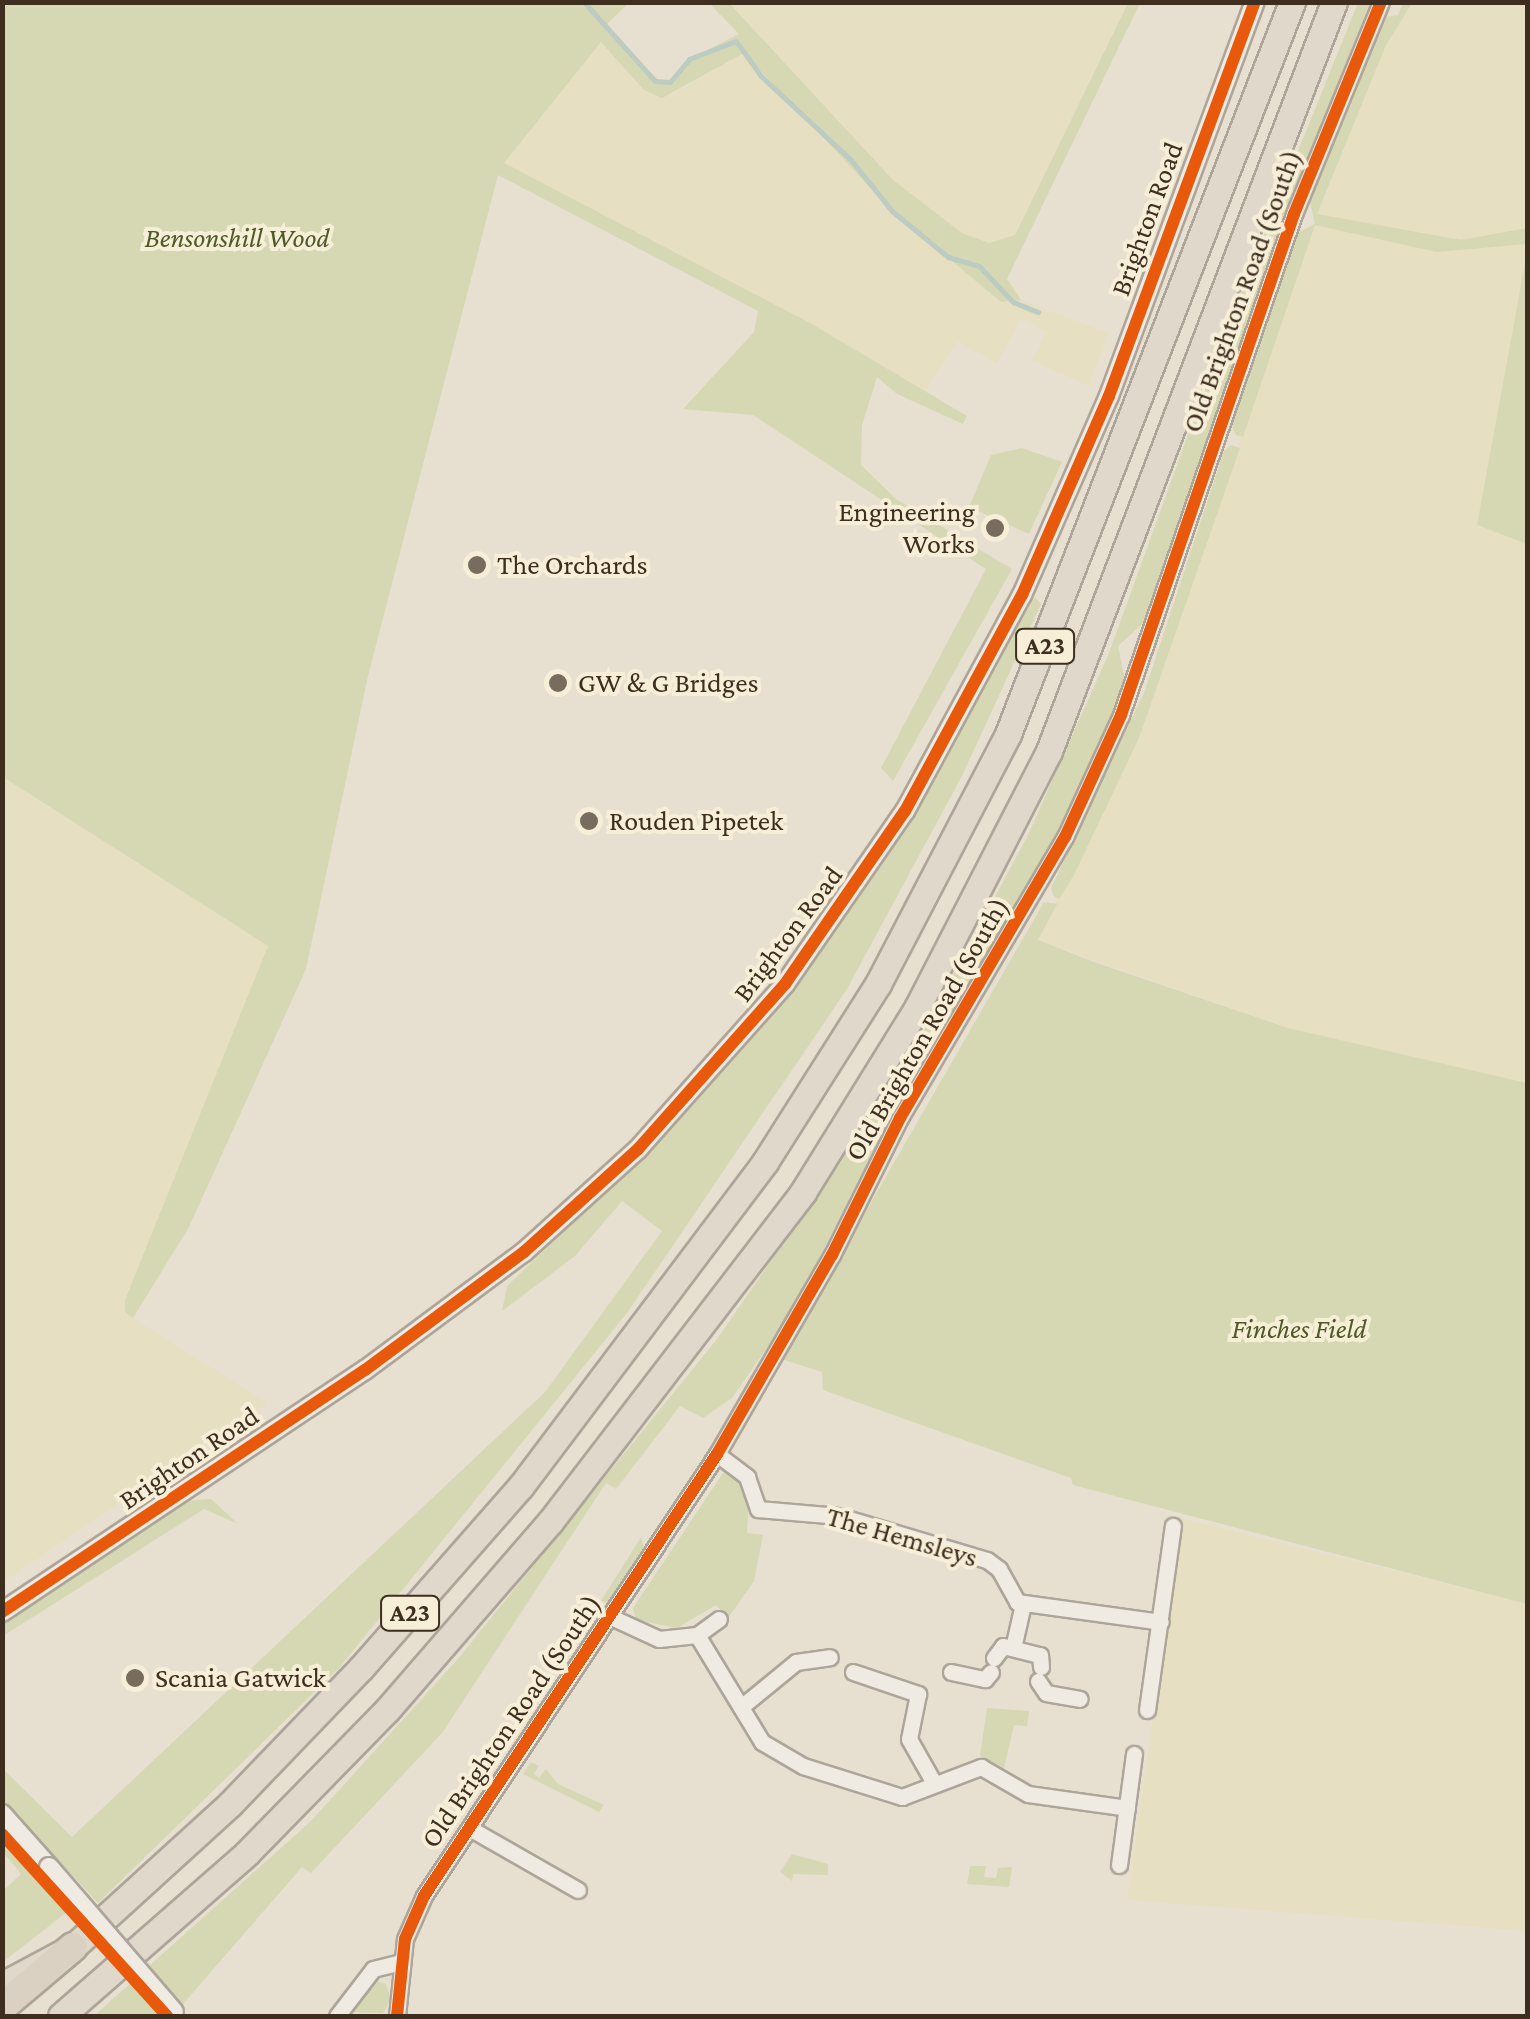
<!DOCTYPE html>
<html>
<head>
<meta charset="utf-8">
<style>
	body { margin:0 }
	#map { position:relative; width:1530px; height:2019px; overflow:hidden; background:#e7e0d1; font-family:"Crimson Pro",serif }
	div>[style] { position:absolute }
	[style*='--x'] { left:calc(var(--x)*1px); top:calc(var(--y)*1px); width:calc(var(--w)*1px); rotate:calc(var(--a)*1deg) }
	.farmland>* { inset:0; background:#e6dfc2 }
	.green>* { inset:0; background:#d6d7b3 }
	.stream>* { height:5px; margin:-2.5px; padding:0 2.5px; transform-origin:2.5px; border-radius:2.5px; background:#bcccc2 }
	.roads { filter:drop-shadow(2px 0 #ada599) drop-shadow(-2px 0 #ada599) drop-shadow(0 2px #ada599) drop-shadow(0 -2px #ada599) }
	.minor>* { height:15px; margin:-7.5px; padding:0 7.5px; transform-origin:7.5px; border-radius:7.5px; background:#efebe3 }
	.tertiary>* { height:18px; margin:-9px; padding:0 9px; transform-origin:9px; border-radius:9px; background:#efebe3 }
	.trunk>* { height:25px; margin:-12.5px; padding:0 12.5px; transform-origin:12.5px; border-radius:12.5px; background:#e0d9cb }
	.motorway>* { height:28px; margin:-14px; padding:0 14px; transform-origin:14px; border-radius:14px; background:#dad1c2 }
	.bridges { filter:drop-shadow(2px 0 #ada599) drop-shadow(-2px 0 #ada599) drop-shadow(0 2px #ada599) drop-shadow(0 -2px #ada599) }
	.tertiary-bridge>* { height:18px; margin:-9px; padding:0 9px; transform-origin:9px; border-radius:9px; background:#efebe3 }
	.cycleway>* { height:12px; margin:-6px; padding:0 6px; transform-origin:6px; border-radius:6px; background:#e8590c }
	.dots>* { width:28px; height:28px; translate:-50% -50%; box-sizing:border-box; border:5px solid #f7eed8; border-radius:50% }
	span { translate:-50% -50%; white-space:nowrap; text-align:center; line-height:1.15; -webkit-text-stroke:8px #f7eed8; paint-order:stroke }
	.shield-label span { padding:2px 8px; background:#f7eed8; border:2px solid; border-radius:8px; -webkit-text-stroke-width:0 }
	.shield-label { font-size:25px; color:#3d2e20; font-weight:700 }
	.street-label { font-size:28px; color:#3d2e20 }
	.park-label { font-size:28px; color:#4d5a26; font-style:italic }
	.poi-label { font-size:28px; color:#3d2e20 }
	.right { translate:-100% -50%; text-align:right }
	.left { translate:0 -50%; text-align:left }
	.frame { position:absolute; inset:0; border:5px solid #3d2e20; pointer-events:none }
</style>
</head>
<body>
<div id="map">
	<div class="farmland">
		<div style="clip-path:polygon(729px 3px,1128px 3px,1015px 235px,989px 243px,962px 233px,893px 180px)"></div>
		<div style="clip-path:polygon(1412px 3px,1527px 3px,1527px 252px,1477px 524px,1527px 544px,1527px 1083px,1288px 1028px,1037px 940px,1139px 738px,1317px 214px,1386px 45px)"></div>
		<div style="clip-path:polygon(601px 41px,644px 90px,670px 96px,744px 53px,892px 211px,1001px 301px,1021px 300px,1109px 333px,1089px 386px,1032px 361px,1046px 332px,1021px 319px,997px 364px,957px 341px,925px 391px,503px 163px)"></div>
		<div style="clip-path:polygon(2px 777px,268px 946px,125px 1313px,268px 1403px,3px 1582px)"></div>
		<div style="clip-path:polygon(1181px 1518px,1527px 1604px,1527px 1931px,1127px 1900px)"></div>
	</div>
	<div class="green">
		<div style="clip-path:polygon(2px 3px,629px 3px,606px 25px,660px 82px,670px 81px,689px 59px,739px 34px,709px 3px,729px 3px,893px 180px,962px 233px,989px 243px,1015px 235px,1128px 3px,1140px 3px,1007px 279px,1021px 300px,1001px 302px,892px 211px,744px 53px,662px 98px,644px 90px,601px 42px,504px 163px,810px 323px,967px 416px,963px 424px,897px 394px,877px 377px,862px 425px,861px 465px,896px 499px,1012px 569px,893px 781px,881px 768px,986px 569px,753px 415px,683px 409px,754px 332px,758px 311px,498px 175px,368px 676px,306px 969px,189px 1227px,133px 1318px,125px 1312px,125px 1300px,268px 946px,3px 777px)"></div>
		<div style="clip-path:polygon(1358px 3px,1370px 3px,1290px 202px,1150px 617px,1118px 646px,1125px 680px,1096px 754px,1060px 832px,903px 1098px,787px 1319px,732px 1398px,703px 1418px,680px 1406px,616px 1489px,606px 1483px,442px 1733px,311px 1873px,302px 1867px,183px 2004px,149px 1966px,311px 1821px,457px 1660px,717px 1339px,899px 1076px,1028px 835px,1109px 653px,1231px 316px)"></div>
		<div style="clip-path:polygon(1403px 3px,1412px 3px,1386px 45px,1317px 214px,1461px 240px,1527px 228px,1527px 244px,1437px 252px,1315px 225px,1243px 437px,1236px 435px,1231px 425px,1297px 233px,1315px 224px,1310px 202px,1334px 138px,1386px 17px,1398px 15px)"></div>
		<div style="clip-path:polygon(1527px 252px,1528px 544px,1527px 544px,1477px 525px)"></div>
		<div style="clip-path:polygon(1231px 445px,1240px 448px,1139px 738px,1074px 875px,1059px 899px,1054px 897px,1051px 888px,1144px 693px,1224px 451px)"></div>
		<div style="clip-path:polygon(1022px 448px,1062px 462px,1029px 534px,969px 507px,991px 455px)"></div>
		<div style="clip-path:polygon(1035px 597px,1041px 604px,962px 776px,847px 989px,627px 1313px,339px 1668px,98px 1903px,3px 1800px,2px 1768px,72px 1837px,545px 1392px,662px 1231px,622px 1201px,575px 1256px,502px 1311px,507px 1286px,666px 1134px,826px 941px,891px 844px)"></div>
		<div style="clip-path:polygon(1044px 902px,1057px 904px,1038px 940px,1094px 962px,1288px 1028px,1527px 1083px,1527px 1604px,1073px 1485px,1071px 1478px,823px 1390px,822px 1372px,781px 1359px)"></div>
		<div style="clip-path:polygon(723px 1473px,739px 1476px,749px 1502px,747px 1533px,763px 1535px,754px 1581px,728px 1618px,716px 1605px,677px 1628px,636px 1620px,633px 1608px)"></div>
		<div style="clip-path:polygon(211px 1499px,238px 1524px,204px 1509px,3px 1636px,3px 1623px,14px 1614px,160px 1513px,185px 1501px)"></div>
		<div style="clip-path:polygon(641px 1537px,644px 1548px,610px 1603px,601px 1601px)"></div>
		<div style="clip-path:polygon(987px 1708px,1029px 1711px,1027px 1726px,1014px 1725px,1004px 1768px,980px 1756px)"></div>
		<div style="clip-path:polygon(531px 1762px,539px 1766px,534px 1774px,539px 1778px,546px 1769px,558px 1784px,604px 1805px,599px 1812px,523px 1774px)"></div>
		<div style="clip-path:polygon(3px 1840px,67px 1912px,3px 1962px,3px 1891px,21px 1874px,3px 1852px)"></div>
		<div style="clip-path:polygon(792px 1854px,828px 1864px,828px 1875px,793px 1874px,792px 1881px,780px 1872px)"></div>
		<div style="clip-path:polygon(970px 1866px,986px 1866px,984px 1877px,996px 1878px,998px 1868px,1012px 1867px,1009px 1887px,967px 1884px)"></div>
		<div style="clip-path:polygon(377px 1981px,386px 1984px,391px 1999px,383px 2013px,350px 2012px)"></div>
		<div style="clip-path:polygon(131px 1983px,162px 2016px,94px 2016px,115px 1997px)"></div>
	</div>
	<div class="stream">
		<div style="--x:584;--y:2;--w:106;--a:48.1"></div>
		<div style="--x:655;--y:81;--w:15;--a:4"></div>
		<div style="--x:670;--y:82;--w:30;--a:-50"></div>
		<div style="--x:689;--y:59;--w:50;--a:-21"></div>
		<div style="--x:736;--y:41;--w:43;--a:54.5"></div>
		<div style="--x:761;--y:76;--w:123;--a:43"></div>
		<div style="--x:851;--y:160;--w:65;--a:51.2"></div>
		<div style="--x:892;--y:211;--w:72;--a:39.4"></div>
		<div style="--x:948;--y:257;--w:32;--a:16"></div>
		<div style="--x:979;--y:266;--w:50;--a:46.6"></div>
		<div style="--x:1013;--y:302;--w:27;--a:22"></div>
	</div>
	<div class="roads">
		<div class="minor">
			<div style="--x:717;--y:1454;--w:38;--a:37"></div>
			<div style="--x:747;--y:1477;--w:34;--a:71"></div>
			<div style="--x:758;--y:1509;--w:81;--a:4.9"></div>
			<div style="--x:839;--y:1516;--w:154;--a:16.6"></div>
			<div style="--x:987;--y:1560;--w:15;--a:37"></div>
			<div style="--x:999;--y:1569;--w:38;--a:61"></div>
			<div style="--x:1017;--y:1602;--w:145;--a:7.9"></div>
			<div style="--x:611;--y:1617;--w:53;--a:24.6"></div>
			<div style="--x:659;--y:1639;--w:38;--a:-6"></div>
			<div style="--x:697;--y:1635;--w:125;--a:58.7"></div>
			<div style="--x:762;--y:1742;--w:48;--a:30.3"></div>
			<div style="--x:803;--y:1766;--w:104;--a:17.4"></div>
			<div style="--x:902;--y:1797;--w:85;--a:-20.8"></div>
			<div style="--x:981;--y:1767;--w:54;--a:29.9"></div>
			<div style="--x:1028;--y:1794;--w:100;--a:8"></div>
			<div style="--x:697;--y:1635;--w:27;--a:-36"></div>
			<div style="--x:1013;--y:1648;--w:45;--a:-77.2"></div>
			<div style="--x:994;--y:1658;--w:15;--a:-53"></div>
			<div style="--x:1003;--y:1646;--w:38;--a:14"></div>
			<div style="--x:1040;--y:1655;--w:12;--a:85"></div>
			<div style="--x:853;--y:1672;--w:69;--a:18.7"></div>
			<div style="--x:918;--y:1694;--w:46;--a:101.3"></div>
			<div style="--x:909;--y:1739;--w:51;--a:60.4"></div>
			<div style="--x:951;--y:1672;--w:35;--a:12"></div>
			<div style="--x:985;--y:1679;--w:9;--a:-49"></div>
			<div style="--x:1038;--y:1681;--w:14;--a:56"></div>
			<div style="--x:1046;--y:1693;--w:34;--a:10"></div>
			<div style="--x:741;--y:1707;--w:71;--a:-39.3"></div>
			<div style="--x:796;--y:1662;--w:34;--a:-8"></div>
			<div style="--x:1147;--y:1710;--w:186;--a:-82"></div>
			<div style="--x:471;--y:1829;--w:123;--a:29.7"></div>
			<div style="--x:1119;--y:1865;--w:112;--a:-82.3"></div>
			<div style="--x:337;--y:2016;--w:59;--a:-52.5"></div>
			<div style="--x:373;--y:1969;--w:30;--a:-14"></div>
			<div style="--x:397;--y:2016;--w:77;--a:-84.1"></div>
			<div style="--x:405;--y:1939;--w:47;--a:-66.2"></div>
			<div style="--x:424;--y:1896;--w:530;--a:-56.46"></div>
			<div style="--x:717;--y:1454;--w:230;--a:-60"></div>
			<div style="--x:832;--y:1255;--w:153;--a:-63.6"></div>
			<div style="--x:900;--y:1118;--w:326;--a:-59.6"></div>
			<div style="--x:1065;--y:837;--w:134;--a:-65.3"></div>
			<div style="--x:1121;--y:715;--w:530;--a:-70.95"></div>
			<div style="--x:1294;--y:214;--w:229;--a:-67.7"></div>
		</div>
		<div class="tertiary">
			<div style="--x:2;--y:1612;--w:436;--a:-33.7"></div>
			<div style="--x:365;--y:1370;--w:198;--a:-36.6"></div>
			<div style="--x:524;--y:1252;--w:154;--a:-42.1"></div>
			<div style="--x:638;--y:1149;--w:221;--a:-48.3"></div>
			<div style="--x:785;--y:984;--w:211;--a:-55.3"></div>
			<div style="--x:905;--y:811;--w:246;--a:-61.6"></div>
			<div style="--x:1022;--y:595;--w:217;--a:-66.4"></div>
			<div style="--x:1109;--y:396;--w:420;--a:-69.7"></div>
			<div style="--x:2;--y:1814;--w:71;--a:48.4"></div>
		</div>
		<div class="trunk">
			<div style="--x:2;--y:1985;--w:81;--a:-28.2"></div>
			<div style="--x:73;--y:1947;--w:212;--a:-42.3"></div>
			<div style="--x:230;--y:1804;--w:189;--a:-46.1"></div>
			<div style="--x:361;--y:1668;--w:242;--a:-48.7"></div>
			<div style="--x:521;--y:1486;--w:406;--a:-53"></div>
			<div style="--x:765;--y:1162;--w:211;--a:-57.6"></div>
			<div style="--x:878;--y:984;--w:282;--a:-62.5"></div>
			<div style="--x:1008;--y:734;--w:785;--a:-68.79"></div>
			<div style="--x:61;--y:2016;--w:247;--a:-41.2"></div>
			<div style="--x:247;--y:1853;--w:200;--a:-45.6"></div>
			<div style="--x:387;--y:1710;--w:249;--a:-49.1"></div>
			<div style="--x:550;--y:1522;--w:416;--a:-52.5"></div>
			<div style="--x:803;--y:1192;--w:216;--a:-58.2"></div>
			<div style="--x:917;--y:1008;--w:289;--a:-62.8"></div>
			<div style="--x:1049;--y:751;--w:801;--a:-69.17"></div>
		</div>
		<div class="motorway">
			<div style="--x:2;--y:2007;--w:93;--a:-40.2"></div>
		</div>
	</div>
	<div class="bridges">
		<div class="tertiary-bridge">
			<div style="--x:49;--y:1867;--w:191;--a:49.2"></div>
		</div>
	</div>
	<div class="cycleway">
		<div style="--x:2;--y:1612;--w:436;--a:-33.7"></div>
		<div style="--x:365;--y:1370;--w:198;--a:-36.6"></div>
		<div style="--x:524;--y:1252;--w:154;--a:-42.1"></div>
		<div style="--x:638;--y:1149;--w:221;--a:-48.3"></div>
		<div style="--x:785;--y:984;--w:211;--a:-55.3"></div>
		<div style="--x:905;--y:811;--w:246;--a:-61.6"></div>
		<div style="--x:1022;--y:595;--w:217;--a:-66.4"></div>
		<div style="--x:1109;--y:396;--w:420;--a:-69.7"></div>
		<div style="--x:2;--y:1834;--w:246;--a:47.8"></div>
		<div style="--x:397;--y:2016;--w:77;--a:-84.1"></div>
		<div style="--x:405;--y:1939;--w:47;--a:-66.2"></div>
		<div style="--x:424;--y:1896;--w:530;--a:-56.46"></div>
		<div style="--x:717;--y:1454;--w:230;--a:-60"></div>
		<div style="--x:832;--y:1255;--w:153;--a:-63.6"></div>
		<div style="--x:900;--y:1118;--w:326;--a:-59.6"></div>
		<div style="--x:1065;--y:837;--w:134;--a:-65.3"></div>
		<div style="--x:1121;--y:715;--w:530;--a:-70.95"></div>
		<div style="--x:1294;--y:214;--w:229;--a:-67.7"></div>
	</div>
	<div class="dots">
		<div style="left:995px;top:528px;background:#786c5e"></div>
		<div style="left:477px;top:565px;background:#786c5e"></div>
		<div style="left:558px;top:683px;background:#786c5e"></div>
		<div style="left:589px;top:821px;background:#786c5e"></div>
		<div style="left:135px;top:1678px;background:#786c5e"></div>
	</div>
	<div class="shield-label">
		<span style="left:1045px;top:646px">A23</span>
		<span style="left:410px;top:1613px">A23</span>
	</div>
	<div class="street-label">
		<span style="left:1147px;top:219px;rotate:-70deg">Brighton Road</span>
		<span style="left:1242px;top:291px;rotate:-70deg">Old Brighton Road (South)</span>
		<span style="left:788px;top:934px;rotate:-53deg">Brighton Road</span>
		<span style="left:927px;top:1029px;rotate:-60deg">Old Brighton Road (South)</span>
		<span style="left:189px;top:1458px;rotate:-34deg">Brighton Road</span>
		<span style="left:902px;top:1537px;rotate:16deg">The Hemsleys</span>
		<span style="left:511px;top:1721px;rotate:-56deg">Old Brighton Road (South)</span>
	</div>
	<div class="park-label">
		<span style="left:237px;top:238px">Bensonshill Wood</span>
		<span style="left:1299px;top:1329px">Finches Field</span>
	</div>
	<div class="poi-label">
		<span class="right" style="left:975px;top:528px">Engineering<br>Works</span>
		<span class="left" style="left:497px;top:565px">The Orchards</span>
		<span class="left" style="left:578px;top:683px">GW &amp; G Bridges</span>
		<span class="left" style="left:609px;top:821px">Rouden Pipetek</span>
		<span class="left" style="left:155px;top:1678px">Scania Gatwick</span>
	</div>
	<div class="frame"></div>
</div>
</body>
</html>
